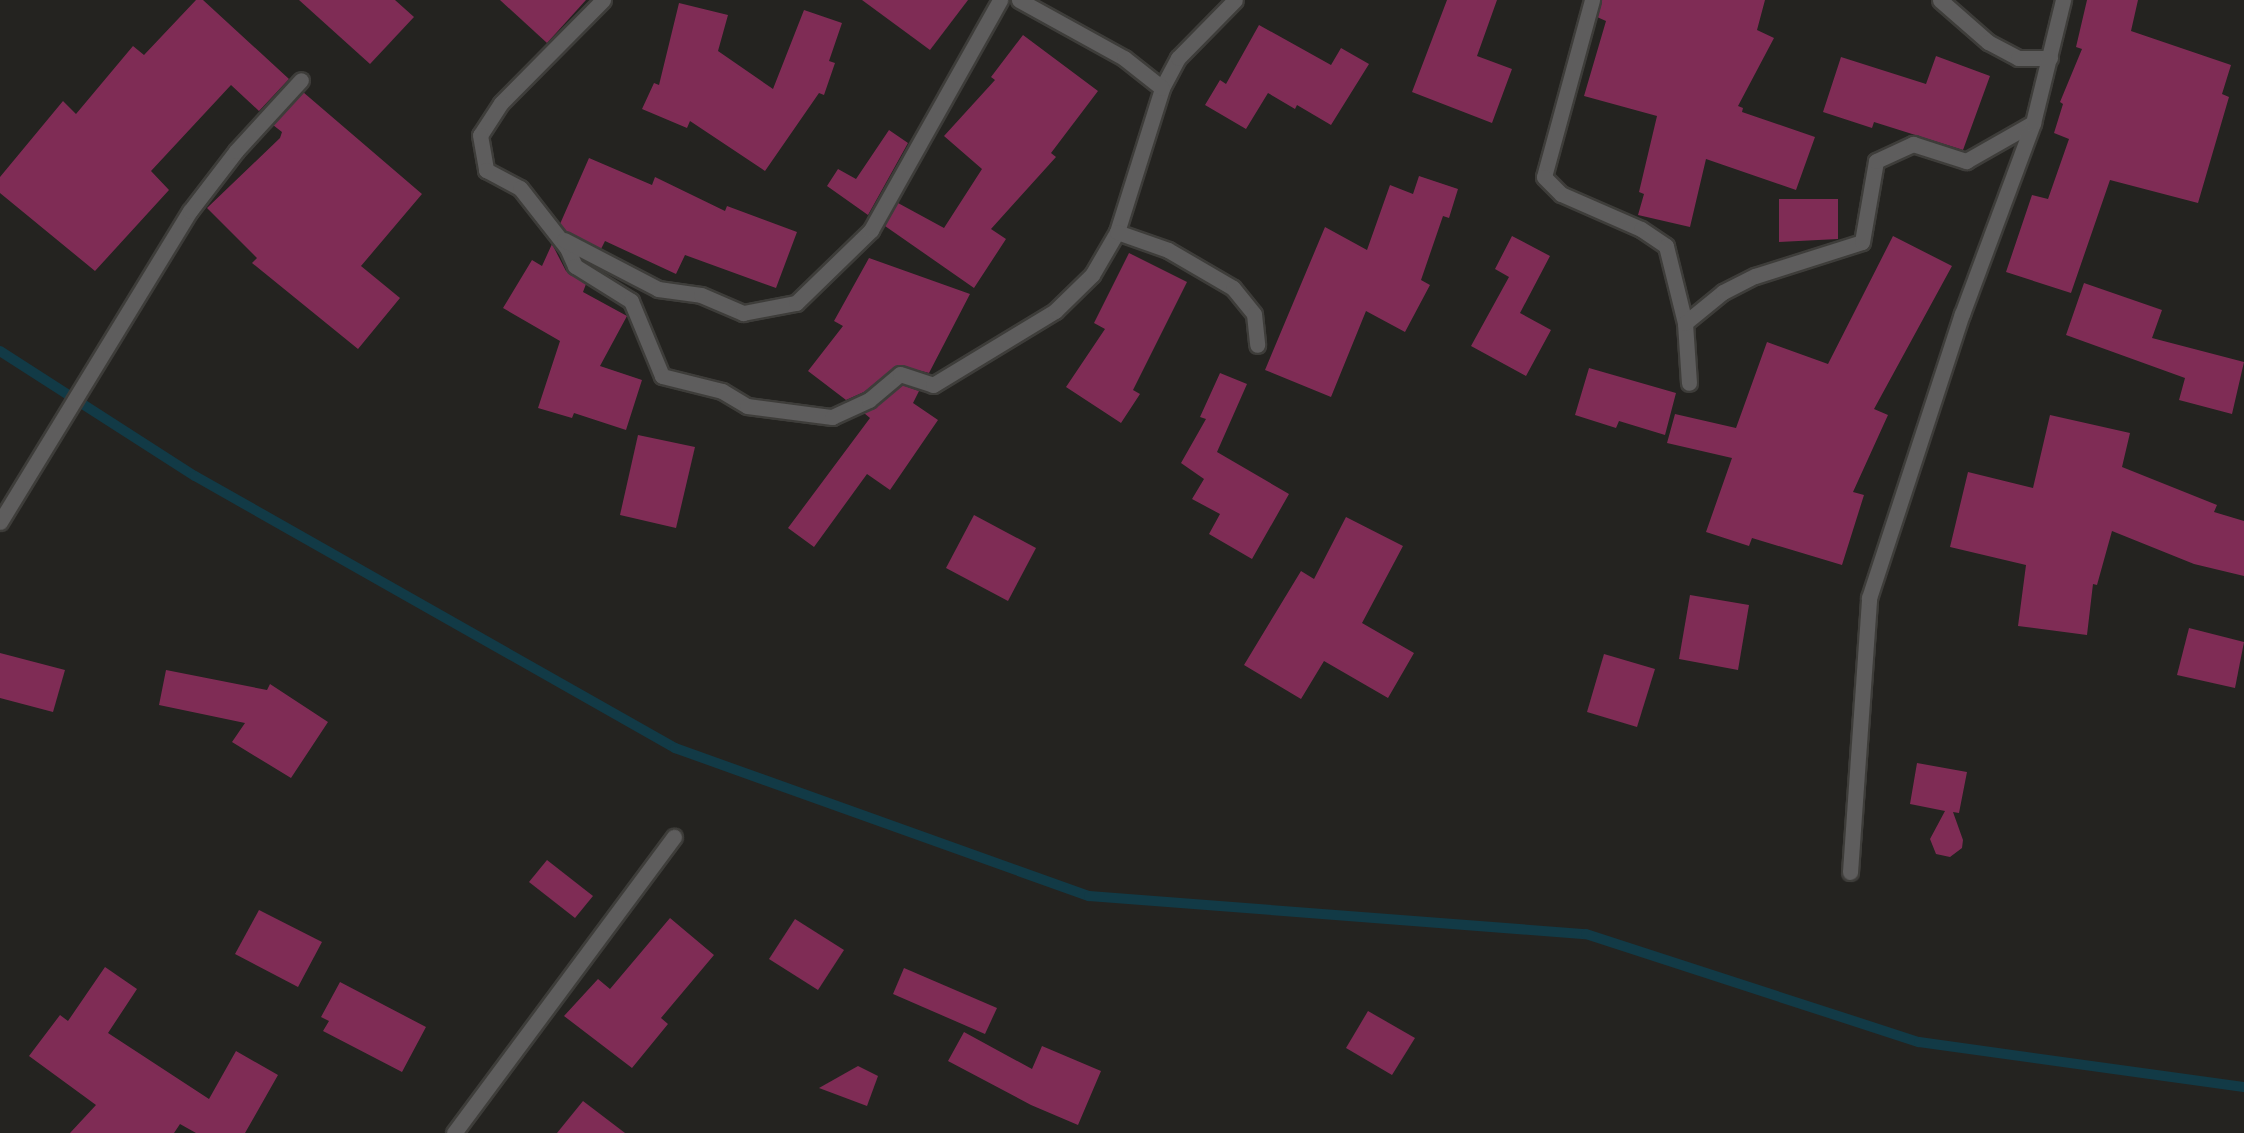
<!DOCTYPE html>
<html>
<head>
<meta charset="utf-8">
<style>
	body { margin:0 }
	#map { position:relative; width:2244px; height:1133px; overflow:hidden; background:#242320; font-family:"Alegreya Sans",sans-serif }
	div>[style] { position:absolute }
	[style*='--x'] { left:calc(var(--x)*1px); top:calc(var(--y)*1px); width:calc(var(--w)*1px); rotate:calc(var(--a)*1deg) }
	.stream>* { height:10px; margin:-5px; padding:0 5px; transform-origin:5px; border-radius:5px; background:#123a46 }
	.building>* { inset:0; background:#7f2c55 }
	.roads { filter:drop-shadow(2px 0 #3e3d3a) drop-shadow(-2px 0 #3e3d3a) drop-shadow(0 2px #3e3d3a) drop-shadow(0 -2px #3e3d3a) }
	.minor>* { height:15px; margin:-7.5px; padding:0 7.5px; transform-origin:7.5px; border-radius:7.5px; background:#5e5d5d }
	span { translate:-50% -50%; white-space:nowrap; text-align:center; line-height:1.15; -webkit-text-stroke:4.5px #242320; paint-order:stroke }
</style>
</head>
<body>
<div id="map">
	<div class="stream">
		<div style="--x:0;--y:351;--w:232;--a:32.7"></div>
		<div style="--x:195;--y:476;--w:552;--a:29.54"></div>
		<div style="--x:675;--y:748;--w:440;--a:19.7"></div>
		<div style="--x:1089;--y:896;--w:498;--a:4.4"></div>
		<div style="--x:1586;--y:934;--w:350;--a:18"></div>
		<div style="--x:1919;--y:1042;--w:328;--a:7.9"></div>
	</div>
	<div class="building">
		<div style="clip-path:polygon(196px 0,203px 0,289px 79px,259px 111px,231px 85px,151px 171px,169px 190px,95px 271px,0 193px,0 177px,63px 101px,76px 114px,133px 46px,144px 55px)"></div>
		<div style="clip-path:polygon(299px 0,395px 0,414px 17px,370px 64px)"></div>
		<div style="clip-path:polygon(500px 0,586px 0,547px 43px)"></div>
		<div style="clip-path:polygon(862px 0,968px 0,930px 50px)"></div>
		<div style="clip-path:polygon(1447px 0,1497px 0,1477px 56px,1512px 69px,1492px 123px,1412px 92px)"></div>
		<div style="clip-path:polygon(1601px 0,1765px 0,1757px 30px,1774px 38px,1738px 106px,1743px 108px,1742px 112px,1815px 137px,1796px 190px,1706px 159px,1690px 227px,1638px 215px,1644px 194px,1639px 192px,1657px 116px,1584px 96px,1606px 21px,1597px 17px)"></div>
		<div style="clip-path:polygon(2087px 0,2138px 0,2131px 31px,2231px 65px,2222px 94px,2229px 97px,2198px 203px,2110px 180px,2071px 293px,2006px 272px,2032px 195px,2048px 199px,2069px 139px,2054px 133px,2063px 104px,2060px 102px,2082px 49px,2076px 47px)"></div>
		<div style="clip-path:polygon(679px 3px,728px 15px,718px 51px,773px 89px,804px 10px,842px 23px,829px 61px,835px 63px,824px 95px,819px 93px,765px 171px,690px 121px,687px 128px,642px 109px,654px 83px,659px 85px)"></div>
		<div style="clip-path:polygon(1259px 25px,1331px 65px,1341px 48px,1369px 64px,1331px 125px,1297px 105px,1295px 109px,1268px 93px,1246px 129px,1205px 105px,1220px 80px,1226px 84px)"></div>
		<div style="clip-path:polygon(1023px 35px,1098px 91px,1051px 153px,1056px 157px,991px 229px,1006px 239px,974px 288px,885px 226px,898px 203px,944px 228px,982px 169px,944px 136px,995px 80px,991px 77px)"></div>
		<div style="clip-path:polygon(1936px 56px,1990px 76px,1963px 150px,1874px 122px,1872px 128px,1823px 112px,1841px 57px,1926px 84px)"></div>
		<div style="clip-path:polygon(303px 92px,422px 194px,361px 266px,400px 298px,358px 349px,252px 263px,257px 258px,207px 208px,280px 138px,282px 132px,273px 125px)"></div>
		<div style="clip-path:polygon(889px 130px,908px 143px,868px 215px,827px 186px,838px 169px,856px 179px)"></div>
		<div style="clip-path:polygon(589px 158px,652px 185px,655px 177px,725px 211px,727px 206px,797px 232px,776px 288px,685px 255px,676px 274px,605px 241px,601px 249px,566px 231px,560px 224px)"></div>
		<div style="clip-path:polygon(1419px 176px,1458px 189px,1449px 218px,1443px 216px,1421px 280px,1430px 285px,1405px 332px,1366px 311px,1331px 397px,1265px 370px,1325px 227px,1367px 250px,1390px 185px,1413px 194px)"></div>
		<div style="clip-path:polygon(1779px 199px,1838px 199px,1838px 239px,1779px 242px)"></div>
		<div style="clip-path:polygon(1512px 236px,1550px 256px,1520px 313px,1551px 330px,1526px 376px,1471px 346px,1509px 277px,1495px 269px)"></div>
		<div style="clip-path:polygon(1893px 236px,1952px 266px,1874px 409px,1888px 415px,1853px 492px,1864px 495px,1842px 565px,1752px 538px,1749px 546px,1706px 532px,1732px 458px,1667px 443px,1675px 414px,1736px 428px,1767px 342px,1828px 364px)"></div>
		<div style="clip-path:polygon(552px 244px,566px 271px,586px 284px,583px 292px,627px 316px,600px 366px,642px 380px,626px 430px,574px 413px,572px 418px,538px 408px,560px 341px,503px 308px,532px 260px,542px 266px)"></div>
		<div style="clip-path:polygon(1129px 253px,1187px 282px,1133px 390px,1140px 394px,1121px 423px,1066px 387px,1105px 329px,1094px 323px)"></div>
		<div style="clip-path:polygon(869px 258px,970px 294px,929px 373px,898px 365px,864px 392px,846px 400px,808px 371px,843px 326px,834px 321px)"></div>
		<div style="clip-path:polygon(2084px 283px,2162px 310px,2152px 338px,2244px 362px,2232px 414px,2179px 400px,2185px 378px,2066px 335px)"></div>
		<div style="clip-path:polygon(1589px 368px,1676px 393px,1665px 435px,1619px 421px,1616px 428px,1575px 415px)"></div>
		<div style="clip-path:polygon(1220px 373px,1247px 384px,1217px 452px,1289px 494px,1252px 559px,1209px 534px,1220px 514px,1192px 499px,1204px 479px,1181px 463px,1206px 419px,1200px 417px)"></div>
		<div style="clip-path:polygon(902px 385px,919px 391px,913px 403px,938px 420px,890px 490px,867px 474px,814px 547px,788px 528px,870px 418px,864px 413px)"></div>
		<div style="clip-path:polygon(2050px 415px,2130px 433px,2122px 467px,2217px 505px,2214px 512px,2244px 521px,2244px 576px,2194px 564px,2112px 531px,2097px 585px,2093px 584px,2087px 635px,2018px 626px,2026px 565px,1950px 547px,1968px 472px,2033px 488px)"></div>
		<div style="clip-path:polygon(638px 435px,695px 447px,676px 528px,620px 515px)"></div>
		<div style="clip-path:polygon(974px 515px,1036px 548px,1008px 601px,946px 568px)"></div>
		<div style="clip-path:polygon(1346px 517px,1403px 546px,1362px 623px,1414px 653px,1388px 698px,1324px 661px,1301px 699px,1244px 665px,1301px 571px,1314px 579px)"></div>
		<div style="clip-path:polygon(1690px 595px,1749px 605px,1738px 670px,1679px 659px)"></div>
		<div style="clip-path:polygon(2189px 628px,2244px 642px,2235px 688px,2177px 675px)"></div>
		<div style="clip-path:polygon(0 653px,65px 670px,53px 712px,0 698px)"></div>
		<div style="clip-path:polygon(1604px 654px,1655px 669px,1637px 727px,1587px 712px)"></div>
		<div style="clip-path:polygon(166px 670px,267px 690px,270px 684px,328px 722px,291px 778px,232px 742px,245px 723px,159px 705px)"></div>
		<div style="clip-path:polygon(1917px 763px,1967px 772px,1959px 813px,1953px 812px,1963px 840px,1962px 848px,1950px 857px,1936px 854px,1930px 839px,1945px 811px,1910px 804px)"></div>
		<div style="clip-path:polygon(547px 860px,593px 896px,575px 918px,529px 882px)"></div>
		<div style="clip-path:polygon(259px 910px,322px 942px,298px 987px,235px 954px)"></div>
		<div style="clip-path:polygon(670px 918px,714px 955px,661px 1018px,668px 1024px,632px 1068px,564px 1016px,598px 979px,610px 989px)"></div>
		<div style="clip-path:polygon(795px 919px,844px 950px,818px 990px,769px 959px)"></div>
		<div style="clip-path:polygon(105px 967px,137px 989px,108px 1033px,209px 1099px,236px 1051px,278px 1075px,245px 1133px,196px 1133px,180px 1124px,174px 1133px,70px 1133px,96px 1105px,29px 1056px,60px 1015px,68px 1021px)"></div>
		<div style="clip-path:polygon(904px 968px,997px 1008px,985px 1034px,893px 994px)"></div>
		<div style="clip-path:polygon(340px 982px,426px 1027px,402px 1072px,323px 1031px,329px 1021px,321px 1017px)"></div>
		<div style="clip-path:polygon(1368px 1011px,1415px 1038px,1392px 1075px,1346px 1048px)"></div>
		<div style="clip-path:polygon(964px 1032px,1032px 1069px,1042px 1046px,1101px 1071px,1078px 1125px,1031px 1105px,948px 1061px)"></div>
		<div style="clip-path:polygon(858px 1066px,878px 1076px,867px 1106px,819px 1088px)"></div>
		<div style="clip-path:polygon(583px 1101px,625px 1133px,557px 1133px)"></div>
	</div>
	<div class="roads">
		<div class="minor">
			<div style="--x:603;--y:0;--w:145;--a:134.7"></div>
			<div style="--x:501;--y:103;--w:38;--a:123"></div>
			<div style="--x:480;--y:135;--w:36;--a:80"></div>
			<div style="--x:486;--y:170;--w:38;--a:28"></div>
			<div style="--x:520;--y:188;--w:76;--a:51.9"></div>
			<div style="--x:567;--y:248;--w:20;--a:66"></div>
			<div style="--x:575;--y:266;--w:66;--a:32"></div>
			<div style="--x:631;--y:301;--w:81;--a:67.5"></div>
			<div style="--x:662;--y:376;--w:62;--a:14"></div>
			<div style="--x:722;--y:391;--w:29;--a:31"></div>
			<div style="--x:747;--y:406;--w:86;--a:7.4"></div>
			<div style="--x:832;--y:417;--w:41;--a:-24.7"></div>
			<div style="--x:869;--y:400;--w:40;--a:-40"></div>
			<div style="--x:900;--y:374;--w:35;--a:18"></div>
			<div style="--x:933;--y:385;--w:143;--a:-31.2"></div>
			<div style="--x:1055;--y:311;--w:52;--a:-44.2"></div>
			<div style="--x:1092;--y:275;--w:50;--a:-59.8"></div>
			<div style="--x:1117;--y:232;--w:151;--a:-72.6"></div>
			<div style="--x:1162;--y:88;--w:34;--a:-62"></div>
			<div style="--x:1178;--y:58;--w:81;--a:-45.5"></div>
			<div style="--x:1019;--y:0;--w:120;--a:28.9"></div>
			<div style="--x:1124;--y:58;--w:48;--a:38.3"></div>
			<div style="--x:1592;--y:0;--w:183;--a:105.2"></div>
			<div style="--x:1544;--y:177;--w:24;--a:45"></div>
			<div style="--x:1561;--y:194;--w:87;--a:23.6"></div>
			<div style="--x:1641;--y:229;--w:30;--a:34"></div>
			<div style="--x:1666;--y:246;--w:79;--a:76.1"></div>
			<div style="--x:1685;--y:323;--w:60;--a:86.2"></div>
			<div style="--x:1940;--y:0;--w:64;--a:41.2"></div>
			<div style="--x:1988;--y:42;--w:34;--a:28"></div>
			<div style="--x:2018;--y:58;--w:32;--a:0"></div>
			<div style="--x:1117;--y:232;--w:54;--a:19.4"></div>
			<div style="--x:1168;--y:250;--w:75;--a:30.3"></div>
			<div style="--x:1233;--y:288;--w:33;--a:51"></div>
			<div style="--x:1254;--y:314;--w:31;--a:84"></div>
			<div style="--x:564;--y:240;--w:106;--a:27.5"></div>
			<div style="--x:658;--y:289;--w:43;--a:7.9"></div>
			<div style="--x:701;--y:295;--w:46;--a:23.2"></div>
			<div style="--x:743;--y:313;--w:54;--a:-10.7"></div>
			<div style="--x:796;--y:303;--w:105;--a:-44.2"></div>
			<div style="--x:871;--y:230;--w:264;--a:-60.7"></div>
			<div style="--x:1685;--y:323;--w:49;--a:-39.2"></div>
			<div style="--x:1723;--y:292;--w:36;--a:-27"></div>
			<div style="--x:1755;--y:276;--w:112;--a:-17.6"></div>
			<div style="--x:1862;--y:242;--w:82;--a:-80.2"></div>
			<div style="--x:1876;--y:161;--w:41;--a:-24.7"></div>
			<div style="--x:1913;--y:144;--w:56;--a:17.8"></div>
			<div style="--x:1966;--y:161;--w:77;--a:-29.6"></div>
			<div style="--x:0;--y:522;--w:364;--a:-58.6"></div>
			<div style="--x:190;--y:211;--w:76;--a:-52.5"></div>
			<div style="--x:236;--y:151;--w:96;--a:-47.5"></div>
			<div style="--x:1850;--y:872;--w:275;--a:-86"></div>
			<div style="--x:1869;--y:598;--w:299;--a:-71.9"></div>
			<div style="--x:1962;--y:314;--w:204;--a:-69.6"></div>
			<div style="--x:2033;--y:123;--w:127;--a:-76.3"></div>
			<div style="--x:454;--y:1133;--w:369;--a:-53.4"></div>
		</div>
	</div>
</div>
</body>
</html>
